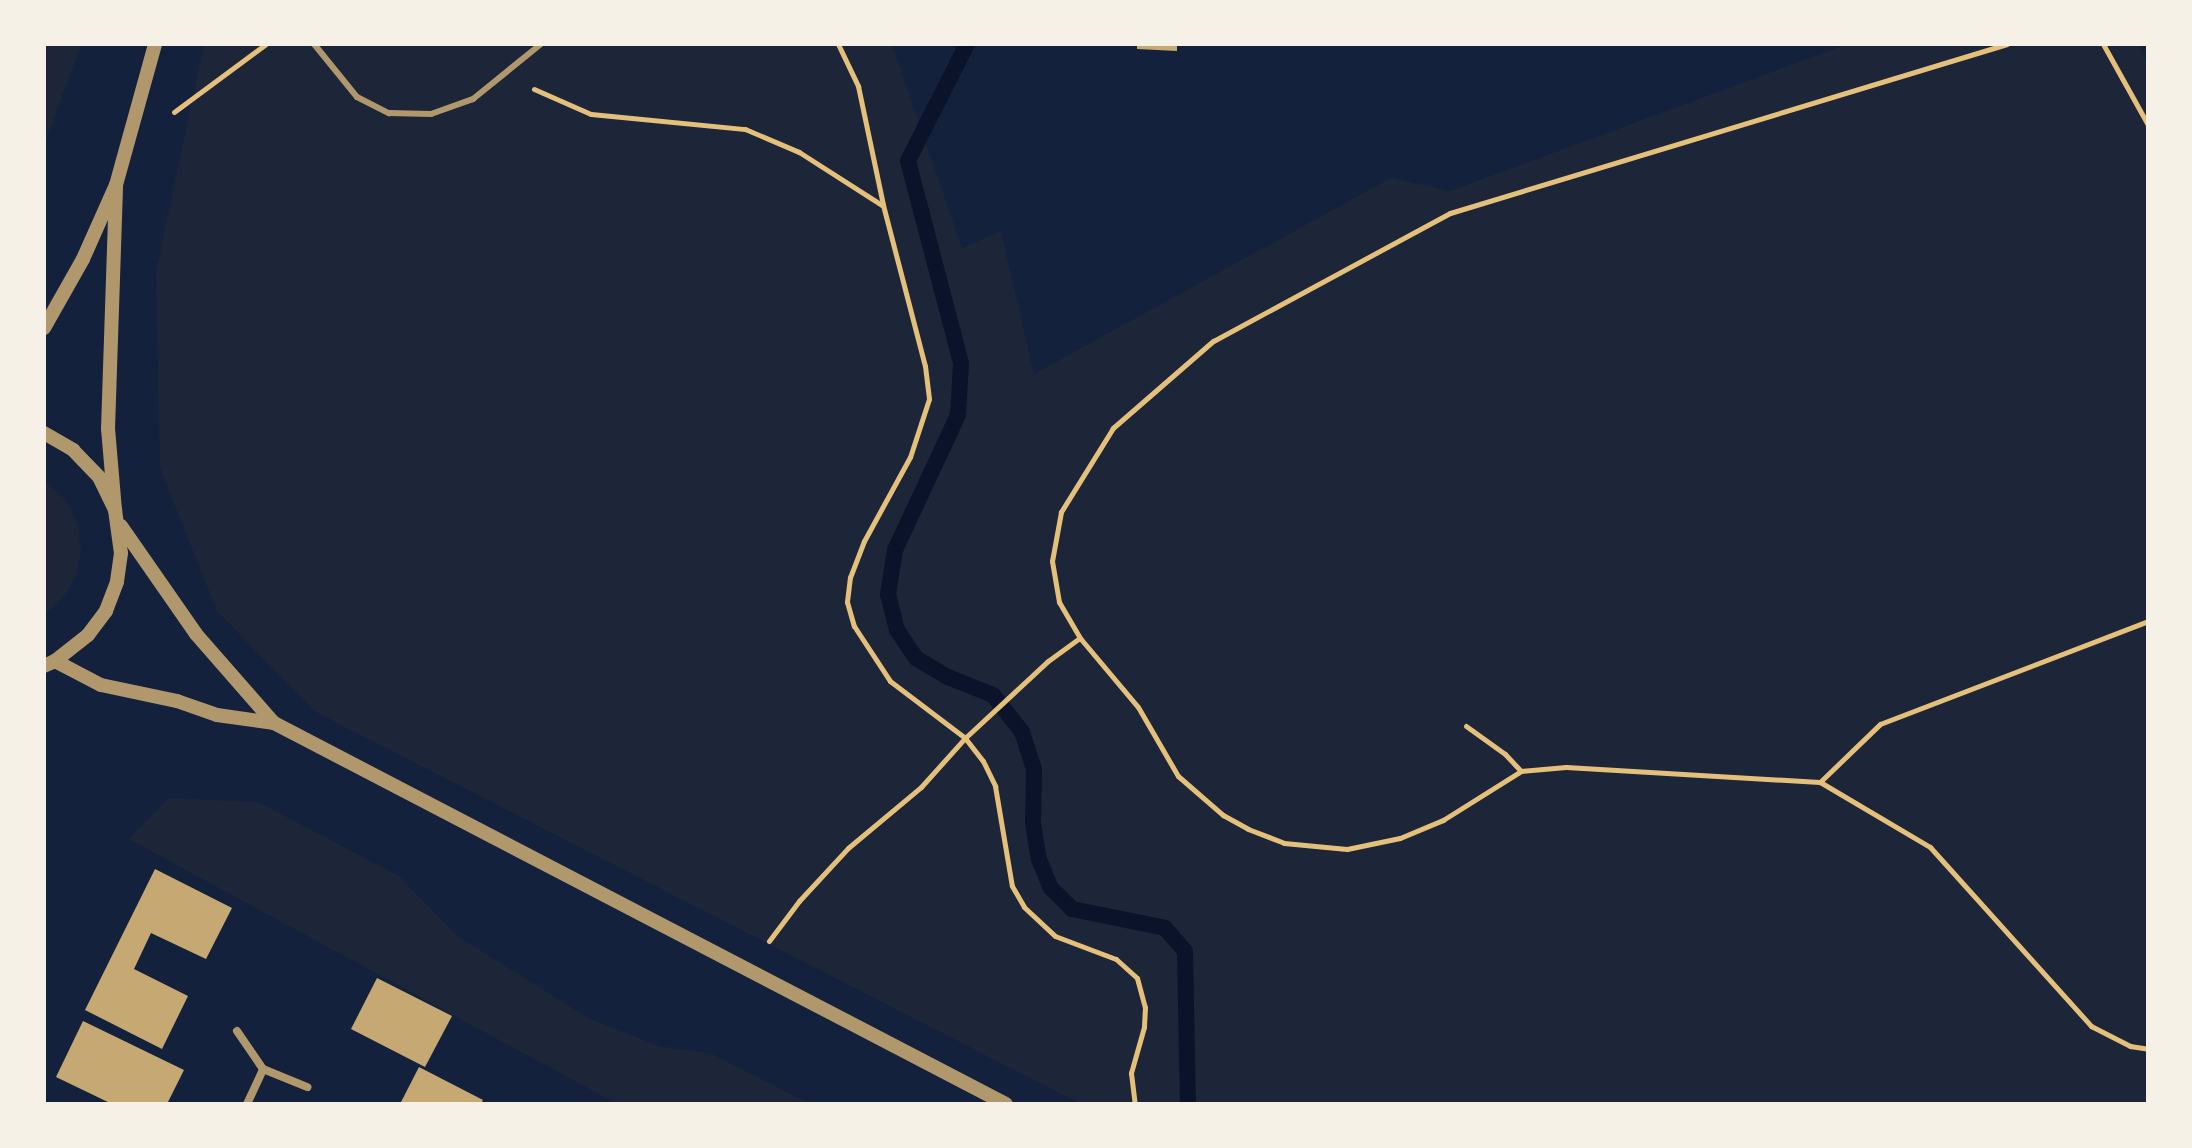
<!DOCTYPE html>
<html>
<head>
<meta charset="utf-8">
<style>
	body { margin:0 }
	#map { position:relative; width:2192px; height:1148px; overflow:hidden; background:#14213d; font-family:"Sofia Sans Condensed",sans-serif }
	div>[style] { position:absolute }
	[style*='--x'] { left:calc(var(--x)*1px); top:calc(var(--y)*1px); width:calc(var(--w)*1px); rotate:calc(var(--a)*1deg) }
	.green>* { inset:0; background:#1d2539 }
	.stream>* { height:16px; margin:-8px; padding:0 8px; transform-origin:8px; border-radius:8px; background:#0b132b }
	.building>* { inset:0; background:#c6a872 }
	.path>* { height:5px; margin:-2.5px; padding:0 2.5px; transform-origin:2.5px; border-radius:2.5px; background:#e5c07b }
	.service>* { height:6px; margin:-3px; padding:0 3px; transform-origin:3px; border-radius:3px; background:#b1986c }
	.minor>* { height:8px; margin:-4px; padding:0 4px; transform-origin:4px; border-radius:4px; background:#b1986c }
	.tertiary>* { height:14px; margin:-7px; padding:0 7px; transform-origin:7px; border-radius:7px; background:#b1986c }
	span { translate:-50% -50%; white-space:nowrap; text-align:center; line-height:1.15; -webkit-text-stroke:6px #f6f1e7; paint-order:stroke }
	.frame { position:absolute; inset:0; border:46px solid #f6f1e7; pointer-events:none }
</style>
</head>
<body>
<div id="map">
	<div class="green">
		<div style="clip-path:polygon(44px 44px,81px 44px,44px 147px)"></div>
		<div style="clip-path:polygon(204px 44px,892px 44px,962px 248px,1001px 231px,1034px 374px,1391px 178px,1450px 191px,1848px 44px,2138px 44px,2148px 65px,2148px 1104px,1081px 1104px,314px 711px,217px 611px,160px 468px,156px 272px)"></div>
		<div style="clip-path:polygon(44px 480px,66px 500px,78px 524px,81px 552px,76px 577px,63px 598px,44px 615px)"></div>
		<div style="clip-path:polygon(169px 798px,258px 802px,399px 876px,456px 935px,590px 1019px,659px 1046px,712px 1054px,810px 1104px,617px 1104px,129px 839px)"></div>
	</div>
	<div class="stream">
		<div style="--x:967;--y:44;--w:131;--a:116.8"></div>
		<div style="--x:908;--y:161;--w:209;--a:75.3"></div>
		<div style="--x:961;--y:363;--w:52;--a:93.3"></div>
		<div style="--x:958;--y:415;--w:149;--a:115"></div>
		<div style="--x:895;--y:550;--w:45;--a:99"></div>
		<div style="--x:888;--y:594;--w:37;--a:76"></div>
		<div style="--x:897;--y:630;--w:34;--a:56"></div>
		<div style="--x:916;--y:658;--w:37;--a:31"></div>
		<div style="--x:948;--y:677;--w:48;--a:21.8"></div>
		<div style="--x:993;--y:695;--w:47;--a:51.9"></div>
		<div style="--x:1022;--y:732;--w:39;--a:72"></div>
		<div style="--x:1034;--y:769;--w:54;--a:91.1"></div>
		<div style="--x:1033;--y:823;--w:36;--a:81"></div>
		<div style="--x:1039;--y:859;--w:31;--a:68"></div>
		<div style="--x:1051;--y:888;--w:30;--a:45"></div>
		<div style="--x:1072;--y:909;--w:95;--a:11.5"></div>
		<div style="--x:1165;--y:928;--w:30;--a:49"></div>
		<div style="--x:1185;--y:951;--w:153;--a:88.9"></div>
	</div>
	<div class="building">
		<div style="clip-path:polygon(1137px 44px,1177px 44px,1177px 51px,1137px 49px)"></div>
		<div style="clip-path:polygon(155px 869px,232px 908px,206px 959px,151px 933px,134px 969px,188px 996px,162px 1049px,85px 1010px)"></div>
		<div style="clip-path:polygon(377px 978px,452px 1016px,425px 1067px,351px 1029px)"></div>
		<div style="clip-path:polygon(83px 1021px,184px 1070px,167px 1104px,112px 1104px,56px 1077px)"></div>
		<div style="clip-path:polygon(419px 1067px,483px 1100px,481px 1104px,400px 1104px)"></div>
	</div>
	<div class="path">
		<div style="--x:838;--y:44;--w:47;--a:64.5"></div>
		<div style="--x:858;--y:86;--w:122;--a:78.1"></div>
		<div style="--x:883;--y:205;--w:166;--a:75.4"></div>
		<div style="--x:925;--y:366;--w:33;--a:83"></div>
		<div style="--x:929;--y:399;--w:61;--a:108.1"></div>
		<div style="--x:910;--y:457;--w:96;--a:118.7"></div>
		<div style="--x:864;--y:541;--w:39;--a:111"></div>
		<div style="--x:850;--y:577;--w:25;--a:97"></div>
		<div style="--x:847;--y:602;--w:25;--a:74"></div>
		<div style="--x:854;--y:626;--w:66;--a:56.8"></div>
		<div style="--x:890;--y:681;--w:94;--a:37.2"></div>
		<div style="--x:965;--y:738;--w:29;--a:52"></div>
		<div style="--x:983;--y:761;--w:28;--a:64"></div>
		<div style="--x:995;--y:786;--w:101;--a:80.4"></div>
		<div style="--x:1012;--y:886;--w:24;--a:60"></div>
		<div style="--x:1024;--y:907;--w:42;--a:43.1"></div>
		<div style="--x:1055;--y:936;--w:65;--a:20.7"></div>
		<div style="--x:1116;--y:959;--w:28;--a:42"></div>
		<div style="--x:1137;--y:978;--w:30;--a:75"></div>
		<div style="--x:1145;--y:1007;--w:20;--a:93"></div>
		<div style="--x:1144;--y:1027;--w:48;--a:105.8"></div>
		<div style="--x:1131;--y:1073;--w:31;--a:83"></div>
		<div style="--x:2007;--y:44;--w:582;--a:163.12"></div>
		<div style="--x:1450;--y:213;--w:269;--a:151.6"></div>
		<div style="--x:1213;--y:341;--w:133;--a:139"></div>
		<div style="--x:1113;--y:428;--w:99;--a:121.8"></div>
		<div style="--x:1061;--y:512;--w:50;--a:100.4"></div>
		<div style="--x:1052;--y:561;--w:42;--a:80.3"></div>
		<div style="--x:1059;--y:602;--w:42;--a:59.7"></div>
		<div style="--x:1080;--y:638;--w:90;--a:50"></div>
		<div style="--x:1138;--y:707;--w:80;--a:59.9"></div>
		<div style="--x:1178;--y:776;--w:60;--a:40.9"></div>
		<div style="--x:1223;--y:815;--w:29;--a:29"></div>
		<div style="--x:1248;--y:829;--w:39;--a:21"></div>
		<div style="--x:1284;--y:843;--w:63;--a:5.4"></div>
		<div style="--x:1347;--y:849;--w:54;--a:-11.7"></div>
		<div style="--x:1400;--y:838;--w:47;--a:-22.7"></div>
		<div style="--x:1443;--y:820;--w:92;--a:-32.1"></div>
		<div style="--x:1521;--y:771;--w:45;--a:-5.1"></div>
		<div style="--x:1566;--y:767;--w:254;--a:3.4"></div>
		<div style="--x:1820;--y:782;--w:128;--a:30.6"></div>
		<div style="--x:1930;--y:847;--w:241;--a:48"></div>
		<div style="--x:2091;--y:1026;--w:44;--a:27.1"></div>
		<div style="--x:2130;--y:1046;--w:18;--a:9"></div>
		<div style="--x:2103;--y:44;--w:93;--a:60.9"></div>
		<div style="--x:534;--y:89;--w:62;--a:23.7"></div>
		<div style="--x:591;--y:114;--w:155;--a:5.6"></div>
		<div style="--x:745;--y:129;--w:59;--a:23.1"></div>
		<div style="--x:799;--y:152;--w:98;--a:32.6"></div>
		<div style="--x:174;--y:112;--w:114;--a:-36.5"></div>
		<div style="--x:1466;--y:726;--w:48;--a:35.7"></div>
		<div style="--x:1505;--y:754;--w:23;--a:47"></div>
		<div style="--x:1820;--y:782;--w:83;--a:-44"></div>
		<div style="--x:1880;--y:724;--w:287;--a:-21"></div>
		<div style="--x:769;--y:941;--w:50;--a:-53.1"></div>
		<div style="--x:799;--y:901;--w:72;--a:-47.2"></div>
		<div style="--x:848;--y:848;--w:95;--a:-39.9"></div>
		<div style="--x:921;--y:787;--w:66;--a:-48.1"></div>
		<div style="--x:965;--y:738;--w:113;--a:-42.9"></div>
		<div style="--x:1048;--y:661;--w:39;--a:-36"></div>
	</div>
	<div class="service">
		<div style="--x:314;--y:44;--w:68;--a:50.9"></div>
		<div style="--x:357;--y:97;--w:36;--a:27"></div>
		<div style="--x:389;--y:113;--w:42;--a:1.4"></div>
		<div style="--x:431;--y:114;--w:45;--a:-19.7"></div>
		<div style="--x:473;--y:99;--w:87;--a:-39"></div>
	</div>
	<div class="minor">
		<div style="--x:237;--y:1031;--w:46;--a:55.6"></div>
		<div style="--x:263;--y:1069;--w:48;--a:22.2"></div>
		<div style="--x:247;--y:1104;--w:38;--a:-65"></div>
	</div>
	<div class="tertiary">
		<div style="--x:44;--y:328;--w:79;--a:-60.5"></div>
		<div style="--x:83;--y:259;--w:81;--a:-66"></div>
		<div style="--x:116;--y:185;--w:146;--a:-74.5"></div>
		<div style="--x:44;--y:433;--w:34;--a:30"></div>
		<div style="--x:73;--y:450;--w:37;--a:46"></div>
		<div style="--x:99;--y:477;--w:37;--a:64"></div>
		<div style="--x:115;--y:510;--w:43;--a:82.1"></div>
		<div style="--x:121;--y:553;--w:29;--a:98"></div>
		<div style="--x:117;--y:582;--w:31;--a:111"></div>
		<div style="--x:106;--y:611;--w:30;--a:127"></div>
		<div style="--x:88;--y:635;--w:42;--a:141.8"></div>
		<div style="--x:55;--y:661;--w:12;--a:156"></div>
		<div style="--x:115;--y:510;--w:81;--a:-94.9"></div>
		<div style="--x:108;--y:429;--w:244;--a:-88.1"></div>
		<div style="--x:121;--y:526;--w:131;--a:55.2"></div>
		<div style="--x:196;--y:634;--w:118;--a:48.8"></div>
		<div style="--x:55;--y:661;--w:52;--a:27.6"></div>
		<div style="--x:101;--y:685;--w:78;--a:11.9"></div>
		<div style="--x:177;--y:701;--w:42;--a:19.3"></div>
		<div style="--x:217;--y:715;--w:58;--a:8"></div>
		<div style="--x:274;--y:723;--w:825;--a:27.5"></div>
	</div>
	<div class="frame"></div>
</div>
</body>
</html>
